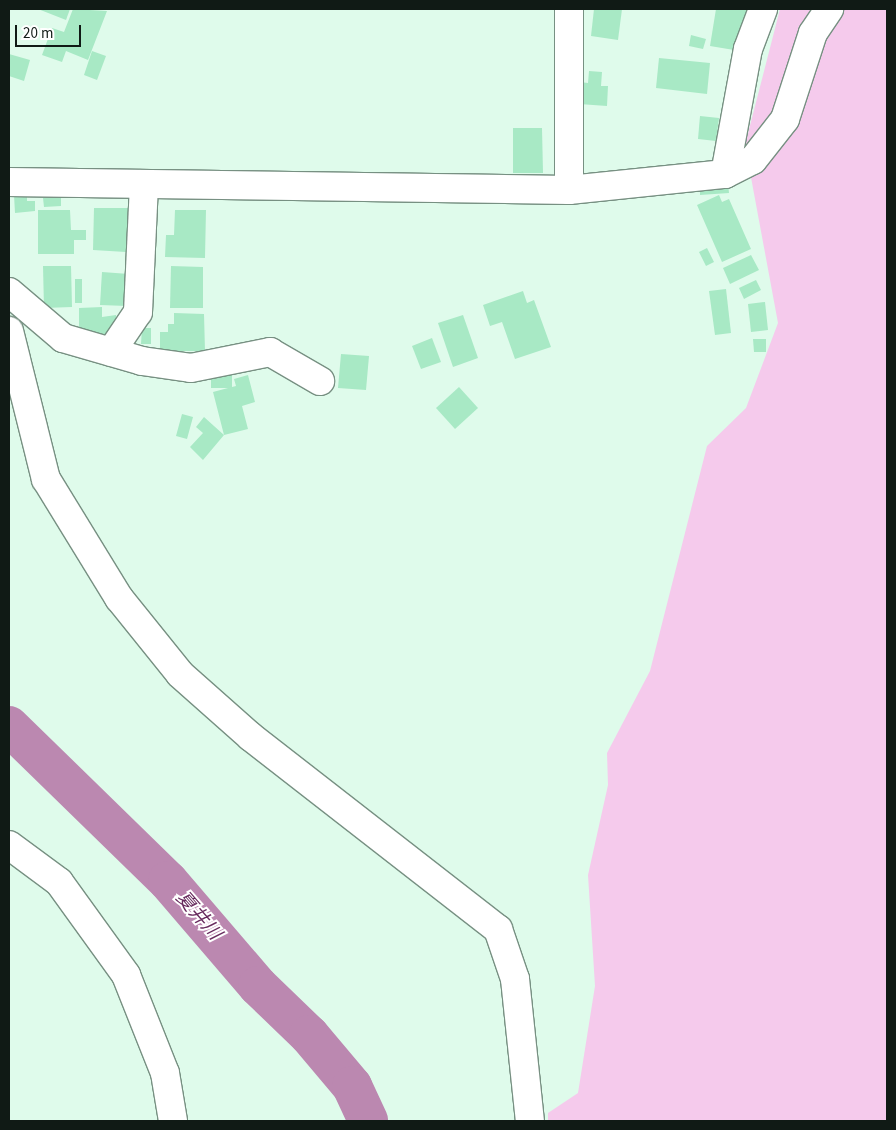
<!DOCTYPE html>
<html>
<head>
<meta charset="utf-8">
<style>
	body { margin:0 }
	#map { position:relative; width:896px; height:1130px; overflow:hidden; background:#dffbeb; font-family:"Source Sans 3","Noto Sans JP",sans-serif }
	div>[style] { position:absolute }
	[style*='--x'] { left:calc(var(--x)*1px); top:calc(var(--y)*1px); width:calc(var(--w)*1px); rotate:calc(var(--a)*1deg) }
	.green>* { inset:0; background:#f5caec }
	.river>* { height:40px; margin:-20px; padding:0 20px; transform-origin:20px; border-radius:20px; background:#bb88b0 }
	.building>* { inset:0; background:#a8e9c5 }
	.roads { filter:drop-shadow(1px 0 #779082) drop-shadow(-1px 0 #779082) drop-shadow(0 1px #779082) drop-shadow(0 -1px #779082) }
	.minor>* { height:28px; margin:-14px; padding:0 14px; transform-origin:14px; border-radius:14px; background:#fff }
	span { translate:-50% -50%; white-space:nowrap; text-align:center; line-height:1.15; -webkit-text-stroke:4px #fff; paint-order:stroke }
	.water-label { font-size:19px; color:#672a5d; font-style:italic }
	.frame { position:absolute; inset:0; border:10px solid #101a15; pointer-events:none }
	.scale { position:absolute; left:15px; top:25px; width:66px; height:22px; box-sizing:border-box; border:2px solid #101a15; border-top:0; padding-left:6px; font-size:15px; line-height:18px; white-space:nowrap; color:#101a15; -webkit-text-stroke:4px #fff; paint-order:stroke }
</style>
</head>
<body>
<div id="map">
	<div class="green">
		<div style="clip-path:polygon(780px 9px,887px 9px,887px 1121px,548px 1121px,548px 1113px,578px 1093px,595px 986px,588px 875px,608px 785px,607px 753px,650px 671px,707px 446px,746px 408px,778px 323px,745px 145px)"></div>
	</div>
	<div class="river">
		<div style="--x:9;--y:726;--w:222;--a:44.3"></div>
		<div style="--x:168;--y:881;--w:138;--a:49.4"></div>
		<div style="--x:258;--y:986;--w:71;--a:43.9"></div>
		<div style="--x:309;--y:1035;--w:67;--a:49.9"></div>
		<div style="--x:352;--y:1086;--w:38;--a:65"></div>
	</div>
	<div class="building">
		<div style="clip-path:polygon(38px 9px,70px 9px,66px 20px)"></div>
		<div style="clip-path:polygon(73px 9px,107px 11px,88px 60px,66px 51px,62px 62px,42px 55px,52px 28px,64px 32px)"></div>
		<div style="clip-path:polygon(594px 9px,622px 9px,618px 40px,591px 36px)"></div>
		<div style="clip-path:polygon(716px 9px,747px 9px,740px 51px,710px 46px)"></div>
		<div style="clip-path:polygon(691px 35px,706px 39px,703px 49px,689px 46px)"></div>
		<div style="clip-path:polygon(92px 51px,106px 56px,97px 80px,84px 75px)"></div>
		<div style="clip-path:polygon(9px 54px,30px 60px,24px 81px,9px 76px)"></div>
		<div style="clip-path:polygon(659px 58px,710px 63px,707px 94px,656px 88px)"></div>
		<div style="clip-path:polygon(589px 71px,602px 72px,601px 86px,608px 86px,607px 106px,579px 104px,580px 82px,588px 83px)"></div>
		<div style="clip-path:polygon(700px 116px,719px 118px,716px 141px,698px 139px)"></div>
		<div style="clip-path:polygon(513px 128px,542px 128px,543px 173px,513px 173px)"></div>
		<div style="clip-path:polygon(728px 183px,729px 193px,700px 195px,700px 185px)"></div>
		<div style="clip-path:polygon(27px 194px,27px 201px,35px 201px,35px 211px,15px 213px,14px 195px)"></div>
		<div style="clip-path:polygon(719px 195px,722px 202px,729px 199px,751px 249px,722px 262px,697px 205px)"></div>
		<div style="clip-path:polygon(61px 197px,61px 206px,44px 207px,43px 198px)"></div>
		<div style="clip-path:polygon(94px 208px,129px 208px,126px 252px,93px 250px)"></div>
		<div style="clip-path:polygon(38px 210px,70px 210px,71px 230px,86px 230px,86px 240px,74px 240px,74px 254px,38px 254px)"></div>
		<div style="clip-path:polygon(175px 210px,206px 210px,205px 258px,165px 257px,166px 235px,174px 235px)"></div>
		<div style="clip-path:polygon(707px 248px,714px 262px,706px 266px,699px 252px)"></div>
		<div style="clip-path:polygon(751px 255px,759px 270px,730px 284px,723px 268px)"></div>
		<div style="clip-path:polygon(43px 266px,71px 266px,72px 307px,44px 308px)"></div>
		<div style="clip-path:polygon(171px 266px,203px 267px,203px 308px,170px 308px)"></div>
		<div style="clip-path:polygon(102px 272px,129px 274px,127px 306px,100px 305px)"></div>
		<div style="clip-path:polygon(75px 279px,82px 279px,82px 303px,75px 303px)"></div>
		<div style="clip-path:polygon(756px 280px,761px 290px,744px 299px,739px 288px)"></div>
		<div style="clip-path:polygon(726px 289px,731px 333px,715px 335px,709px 291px)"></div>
		<div style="clip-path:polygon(523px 291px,527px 303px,534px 300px,551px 347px,515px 359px,502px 322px,490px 326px,483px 305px)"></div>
		<div style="clip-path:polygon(765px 302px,768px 330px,751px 332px,748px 304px)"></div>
		<div style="clip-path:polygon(102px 307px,102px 317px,116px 315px,116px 337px,79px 338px,79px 308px)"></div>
		<div style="clip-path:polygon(174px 313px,204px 314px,205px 351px,160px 351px,160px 332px,168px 332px,168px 324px,174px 324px)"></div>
		<div style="clip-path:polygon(463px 315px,478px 358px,453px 367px,438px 323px)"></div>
		<div style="clip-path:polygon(142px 328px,151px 328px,151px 344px,141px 344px)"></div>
		<div style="clip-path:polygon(432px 338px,441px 362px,421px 369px,412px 346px)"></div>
		<div style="clip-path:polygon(753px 339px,766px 339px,766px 352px,754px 352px)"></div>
		<div style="clip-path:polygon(341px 354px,369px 356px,366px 390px,338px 388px)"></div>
		<div style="clip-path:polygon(211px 374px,232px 374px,232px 387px,236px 386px,234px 379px,248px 375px,255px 402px,242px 406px,248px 429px,224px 435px,203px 460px,190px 447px,203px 433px,196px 427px,204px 417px,224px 435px,213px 392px,228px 388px,211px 388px)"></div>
		<div style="clip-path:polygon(459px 387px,478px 408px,455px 429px,436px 408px)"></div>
		<div style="clip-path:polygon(182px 414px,193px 417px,187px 439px,176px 436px)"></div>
	</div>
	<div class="roads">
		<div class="minor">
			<div style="--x:725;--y:174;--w:127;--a:-79.6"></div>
			<div style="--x:748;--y:49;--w:43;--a:-69.4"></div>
			<div style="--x:9;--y:182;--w:560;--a:0.82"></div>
			<div style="--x:569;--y:190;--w:157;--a:-5.9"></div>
			<div style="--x:725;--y:174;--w:31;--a:-27"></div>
			<div style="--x:753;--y:160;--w:52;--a:-52"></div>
			<div style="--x:785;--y:119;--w:90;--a:-72"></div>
			<div style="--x:813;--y:33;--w:29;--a:-56"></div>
			<div style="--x:569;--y:190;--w:181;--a:-90"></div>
			<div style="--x:9;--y:292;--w:71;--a:40.4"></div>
			<div style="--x:63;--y:338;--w:82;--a:16.2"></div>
			<div style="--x:142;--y:361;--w:49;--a:8.1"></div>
			<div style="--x:191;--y:368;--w:81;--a:-11.4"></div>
			<div style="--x:270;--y:352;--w:58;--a:30.1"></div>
			<div style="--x:9;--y:331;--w:153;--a:76"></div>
			<div style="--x:46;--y:479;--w:140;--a:58.5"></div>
			<div style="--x:119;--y:598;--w:97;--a:51.2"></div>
			<div style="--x:180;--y:674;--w:95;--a:41.6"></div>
			<div style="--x:251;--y:737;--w:313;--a:37.9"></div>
			<div style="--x:498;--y:929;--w:53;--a:71.2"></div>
			<div style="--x:515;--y:979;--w:143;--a:84"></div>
			<div style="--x:111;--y:352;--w:48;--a:-56"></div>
			<div style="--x:138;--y:312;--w:128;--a:-87.3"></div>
			<div style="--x:9;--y:845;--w:62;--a:36.5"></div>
			<div style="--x:59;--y:882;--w:115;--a:54.2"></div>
			<div style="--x:126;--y:975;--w:105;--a:68.3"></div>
			<div style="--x:165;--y:1073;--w:49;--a:80.5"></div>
		</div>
	</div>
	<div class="water-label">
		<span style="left:198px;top:916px;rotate:49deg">夏井川</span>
	</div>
	<div class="frame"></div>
	<div class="scale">20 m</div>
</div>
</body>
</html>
